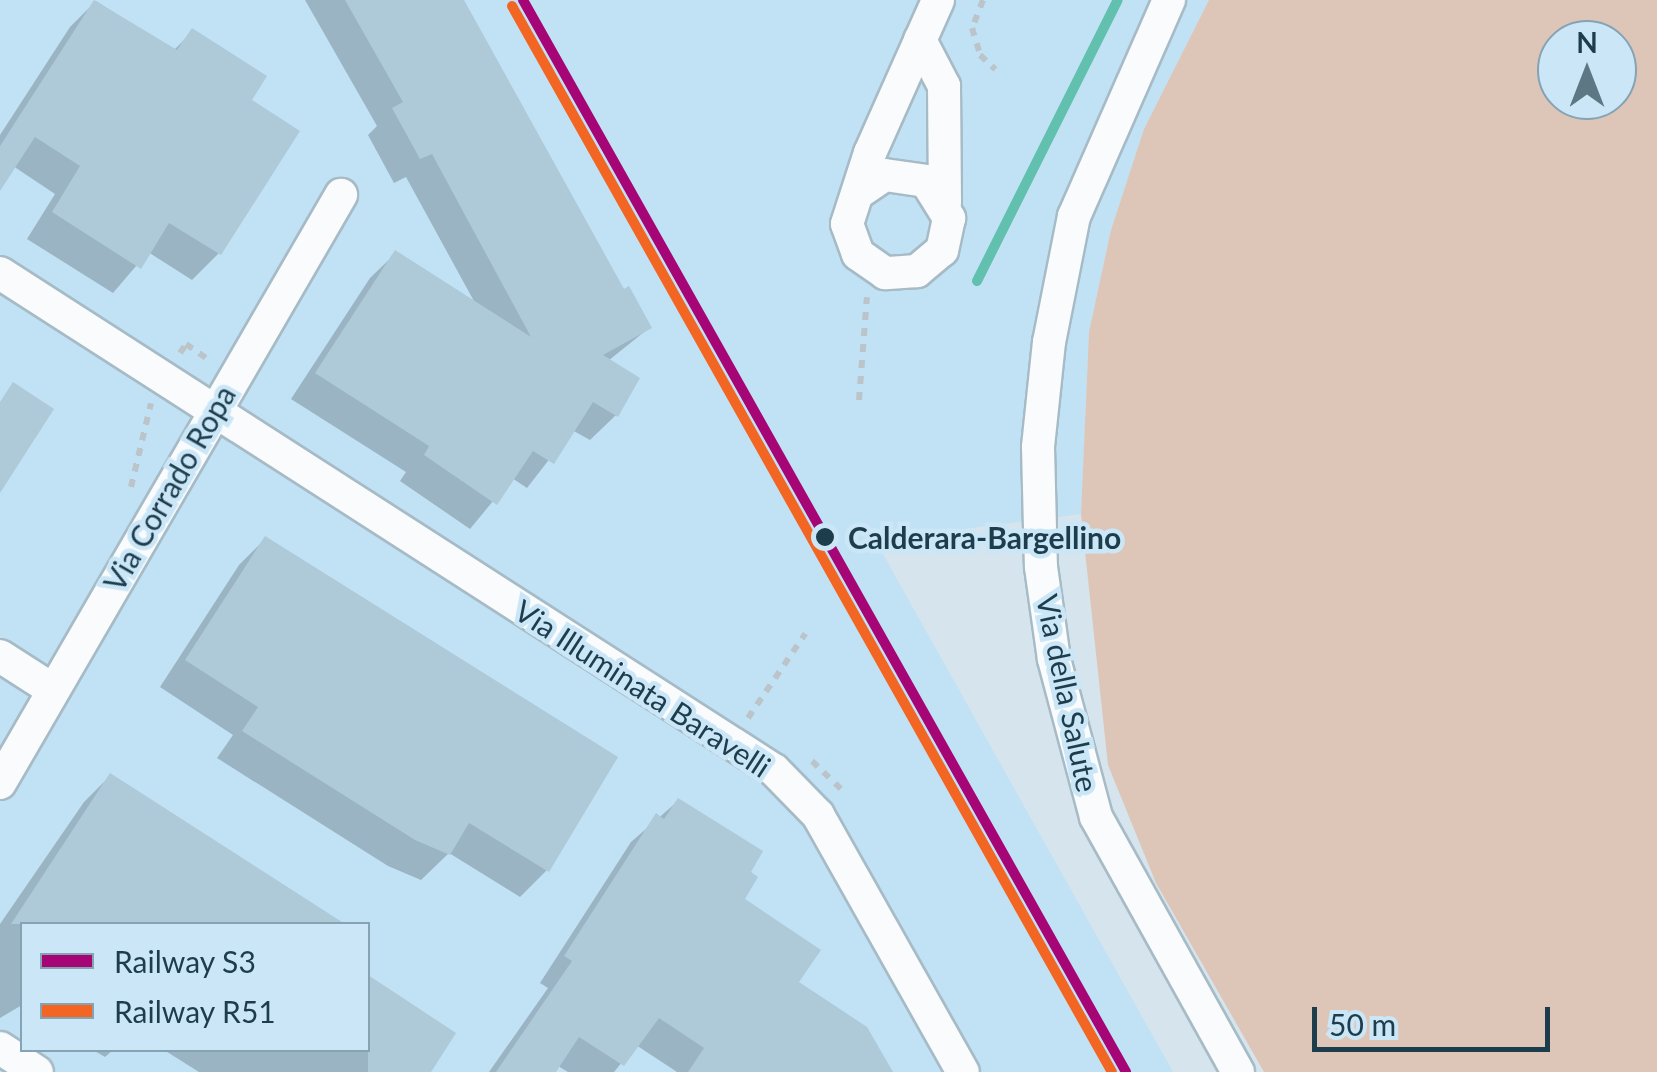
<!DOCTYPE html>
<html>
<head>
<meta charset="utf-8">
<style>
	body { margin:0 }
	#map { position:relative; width:1657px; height:1072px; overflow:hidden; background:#d5e4ed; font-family:Lato,sans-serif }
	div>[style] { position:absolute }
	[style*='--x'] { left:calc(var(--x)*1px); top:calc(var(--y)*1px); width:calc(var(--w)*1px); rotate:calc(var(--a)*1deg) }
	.built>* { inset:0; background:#c1e1f4 }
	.green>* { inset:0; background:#ddc6b8 }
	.shadow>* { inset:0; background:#0003 }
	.stream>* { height:10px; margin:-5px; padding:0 5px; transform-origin:5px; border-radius:5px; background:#62c0ae }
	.building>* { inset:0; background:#aec9d7 }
	.path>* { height:6px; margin-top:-3px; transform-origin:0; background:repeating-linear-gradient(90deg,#bbc4c9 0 8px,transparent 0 16px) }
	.roads { filter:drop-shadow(2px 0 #a6bbc6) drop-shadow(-2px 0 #a6bbc6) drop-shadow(0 2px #a6bbc6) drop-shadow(0 -2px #a6bbc6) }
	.minor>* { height:32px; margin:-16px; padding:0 16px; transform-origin:16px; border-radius:16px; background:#f9fbfc }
	.rail-1>* { height:10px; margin:-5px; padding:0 5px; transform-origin:5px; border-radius:5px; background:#a50575 }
	.rail-2>* { height:10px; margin:-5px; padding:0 5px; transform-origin:5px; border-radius:5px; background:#f26522 }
	.dots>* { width:28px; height:28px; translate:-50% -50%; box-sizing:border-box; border:5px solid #cbe7f7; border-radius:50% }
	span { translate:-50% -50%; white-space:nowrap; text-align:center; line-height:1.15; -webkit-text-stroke:9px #cbe7f7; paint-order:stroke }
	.street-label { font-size:30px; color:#1d3c4c }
	.stop-label { font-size:30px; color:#1d3c4c; font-weight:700 }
	.left { translate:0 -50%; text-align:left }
	.legend { position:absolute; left:20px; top:922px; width:350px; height:130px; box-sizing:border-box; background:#cbe7f7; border:2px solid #85a3b3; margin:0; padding:12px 18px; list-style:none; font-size:30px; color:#1d3c4c }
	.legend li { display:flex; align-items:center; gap:20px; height:50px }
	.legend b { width:50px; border:2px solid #85a3b3 }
	.north { position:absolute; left:1537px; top:20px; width:100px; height:100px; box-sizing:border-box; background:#cbe7f7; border:2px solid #85a3b3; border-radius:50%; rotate:0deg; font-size:28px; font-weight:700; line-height:40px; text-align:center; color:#1d3c4c }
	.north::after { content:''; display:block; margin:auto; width:35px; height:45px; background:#5d7784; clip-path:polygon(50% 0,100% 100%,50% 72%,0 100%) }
	.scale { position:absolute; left:1312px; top:1007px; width:238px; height:45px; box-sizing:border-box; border:5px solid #1d3c4c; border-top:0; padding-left:12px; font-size:30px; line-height:35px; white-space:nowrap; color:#1d3c4c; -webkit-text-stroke:8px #cbe7f7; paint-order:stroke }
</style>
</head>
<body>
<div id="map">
	<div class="built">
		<div style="clip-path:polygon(evenodd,0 0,1209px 0,1144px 129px,1111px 230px,1089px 332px,1081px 514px,875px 540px,1173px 1072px,0 1072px,0 0,22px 924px,368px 924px,368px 1050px,22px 1050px,22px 924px)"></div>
	</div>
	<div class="green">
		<div style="clip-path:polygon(evenodd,1209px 0,1657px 0,1657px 1072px,1264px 1072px,1156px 883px,1108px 765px,1081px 514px,1089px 332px,1111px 230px,1144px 129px,1209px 0,1557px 40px,1617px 40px,1617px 100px,1557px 100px,1557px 40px)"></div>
	</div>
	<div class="shadow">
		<div style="clip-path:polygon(305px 0,461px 0,623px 293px,649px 328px,608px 361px,616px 415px,590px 440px,572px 430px,527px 488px,512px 478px,470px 529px,400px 481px,406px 472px,291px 399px,370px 278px,396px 253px,475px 303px,406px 177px,394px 183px,368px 135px,377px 126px)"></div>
		<div style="clip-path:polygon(96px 1px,173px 51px,193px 31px,249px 101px,219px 253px,192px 280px,148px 252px,113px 293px,27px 239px,55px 194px,13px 166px,0 184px,0 135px,70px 27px)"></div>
		<div style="clip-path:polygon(265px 539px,547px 870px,520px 897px,449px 853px,421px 880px,388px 866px,217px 758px,233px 735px,160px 687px,239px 565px)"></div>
		<div style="clip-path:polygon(110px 776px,340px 924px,22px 924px,22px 1005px,0 1018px,0 924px,84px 802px)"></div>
		<div style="clip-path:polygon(678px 801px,748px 873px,741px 899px,795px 983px,890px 1072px,677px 1072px,636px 1045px,614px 1072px,568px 1072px,558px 1066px,554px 1072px,489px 1072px,548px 988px,540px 983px,631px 842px)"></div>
		<div style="clip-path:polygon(368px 978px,453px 1034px,428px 1072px,199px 1072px,164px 1050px,368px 1050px)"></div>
		<div style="clip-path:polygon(93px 1050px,113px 1050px,105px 1057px)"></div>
	</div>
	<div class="stream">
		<div style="--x:977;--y:281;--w:314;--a:-63.4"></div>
	</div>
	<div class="building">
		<div style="clip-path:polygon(94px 0,177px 50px,192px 28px,267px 76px,252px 100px,300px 131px,221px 255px,169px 223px,141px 269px,52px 212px,80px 166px,35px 137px,0 191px,0 146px)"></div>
		<div style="clip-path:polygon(345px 0,464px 0,624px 289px,629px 286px,652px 328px,603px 355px,640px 378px,618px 417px,593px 402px,554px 464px,533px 451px,497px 505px,424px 455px,429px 446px,315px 373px,395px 250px,531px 337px,432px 154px,420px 159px,392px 108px,403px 102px)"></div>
		<div style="clip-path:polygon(13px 382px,54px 409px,0 493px,0 402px)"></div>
		<div style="clip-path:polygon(265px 536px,618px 757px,549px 872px,469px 823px,450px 855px,415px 840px,242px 731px,258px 707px,185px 660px)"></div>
		<div style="clip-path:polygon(110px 773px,345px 924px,11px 924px)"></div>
		<div style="clip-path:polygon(678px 798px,763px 851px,751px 872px,758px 877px,745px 899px,821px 950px,799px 982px,867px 1027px,893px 1072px,688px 1072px,704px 1048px,659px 1018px,624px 1066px,579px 1037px,556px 1072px,496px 1072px,572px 961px,564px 956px,656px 813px,664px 819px)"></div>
		<div style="clip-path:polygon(368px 975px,456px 1033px,431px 1072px,368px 1072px)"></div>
	</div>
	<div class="path">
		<div style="--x:983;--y:0;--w:30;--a:111"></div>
		<div style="--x:972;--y:28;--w:28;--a:73"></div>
		<div style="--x:980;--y:55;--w:21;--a:43"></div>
		<div style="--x:180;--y:353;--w:11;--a:-56"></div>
		<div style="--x:186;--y:344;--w:32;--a:35"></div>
		<div style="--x:859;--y:400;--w:103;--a:-85.6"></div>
		<div style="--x:131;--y:487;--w:86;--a:-76.6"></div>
		<div style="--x:748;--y:718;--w:102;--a:-55.8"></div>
		<div style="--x:812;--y:761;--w:42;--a:44"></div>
	</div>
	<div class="roads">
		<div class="minor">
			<div style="--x:1169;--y:0;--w:236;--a:113.7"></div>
			<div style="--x:1074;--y:216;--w:128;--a:101.2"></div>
			<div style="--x:1049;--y:342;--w:106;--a:96"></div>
			<div style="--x:1038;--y:447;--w:120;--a:88.6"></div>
			<div style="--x:1041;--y:567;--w:93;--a:82"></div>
			<div style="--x:1054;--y:659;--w:163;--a:75.1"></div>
			<div style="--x:1096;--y:817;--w:292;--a:60.9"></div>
			<div style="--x:920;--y:40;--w:52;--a:62.4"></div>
			<div style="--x:944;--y:86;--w:117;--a:89.5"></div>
			<div style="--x:858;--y:193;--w:32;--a:-34"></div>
			<div style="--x:885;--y:175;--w:41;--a:8.3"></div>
			<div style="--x:926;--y:181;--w:44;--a:58.1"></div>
			<div style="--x:949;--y:218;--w:33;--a:102"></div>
			<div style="--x:942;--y:250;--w:33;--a:140"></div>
			<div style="--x:917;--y:271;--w:32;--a:176"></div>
			<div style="--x:885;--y:273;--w:33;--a:-145"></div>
			<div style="--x:858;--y:254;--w:32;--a:-110"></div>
			<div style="--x:847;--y:224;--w:75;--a:-72.1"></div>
			<div style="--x:870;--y:153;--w:167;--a:-66"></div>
			<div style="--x:0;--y:273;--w:920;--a:32.71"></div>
			<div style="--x:774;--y:770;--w:63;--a:45.6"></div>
			<div style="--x:818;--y:815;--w:295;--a:60.6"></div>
			<div style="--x:0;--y:656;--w:63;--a:32.7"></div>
			<div style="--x:0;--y:783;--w:680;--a:-59.89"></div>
			<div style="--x:0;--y:1048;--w:44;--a:33"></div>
		</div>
	</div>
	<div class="rail-1">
		<div style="--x:523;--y:0;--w:1230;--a:60.64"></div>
	</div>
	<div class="rail-2">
		<div style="--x:512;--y:6;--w:1223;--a:60.63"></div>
	</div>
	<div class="dots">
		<div style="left:825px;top:537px;background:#1d3c4c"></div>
	</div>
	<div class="street-label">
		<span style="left:169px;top:488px;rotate:-60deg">Via Corrado Ropa</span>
		<span style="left:643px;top:688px;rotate:33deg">Via Illuminata Baravelli</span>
		<span style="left:1068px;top:693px;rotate:78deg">Via della Salute</span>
	</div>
	<div class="stop-label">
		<span class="left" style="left:848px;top:537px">Calderara-Bargellino</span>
	</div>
	<ul class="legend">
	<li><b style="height:12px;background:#a50575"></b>Railway S3</li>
	<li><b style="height:12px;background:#f26522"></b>Railway R51</li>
	</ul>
	<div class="north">N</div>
	<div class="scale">50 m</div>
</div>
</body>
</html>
